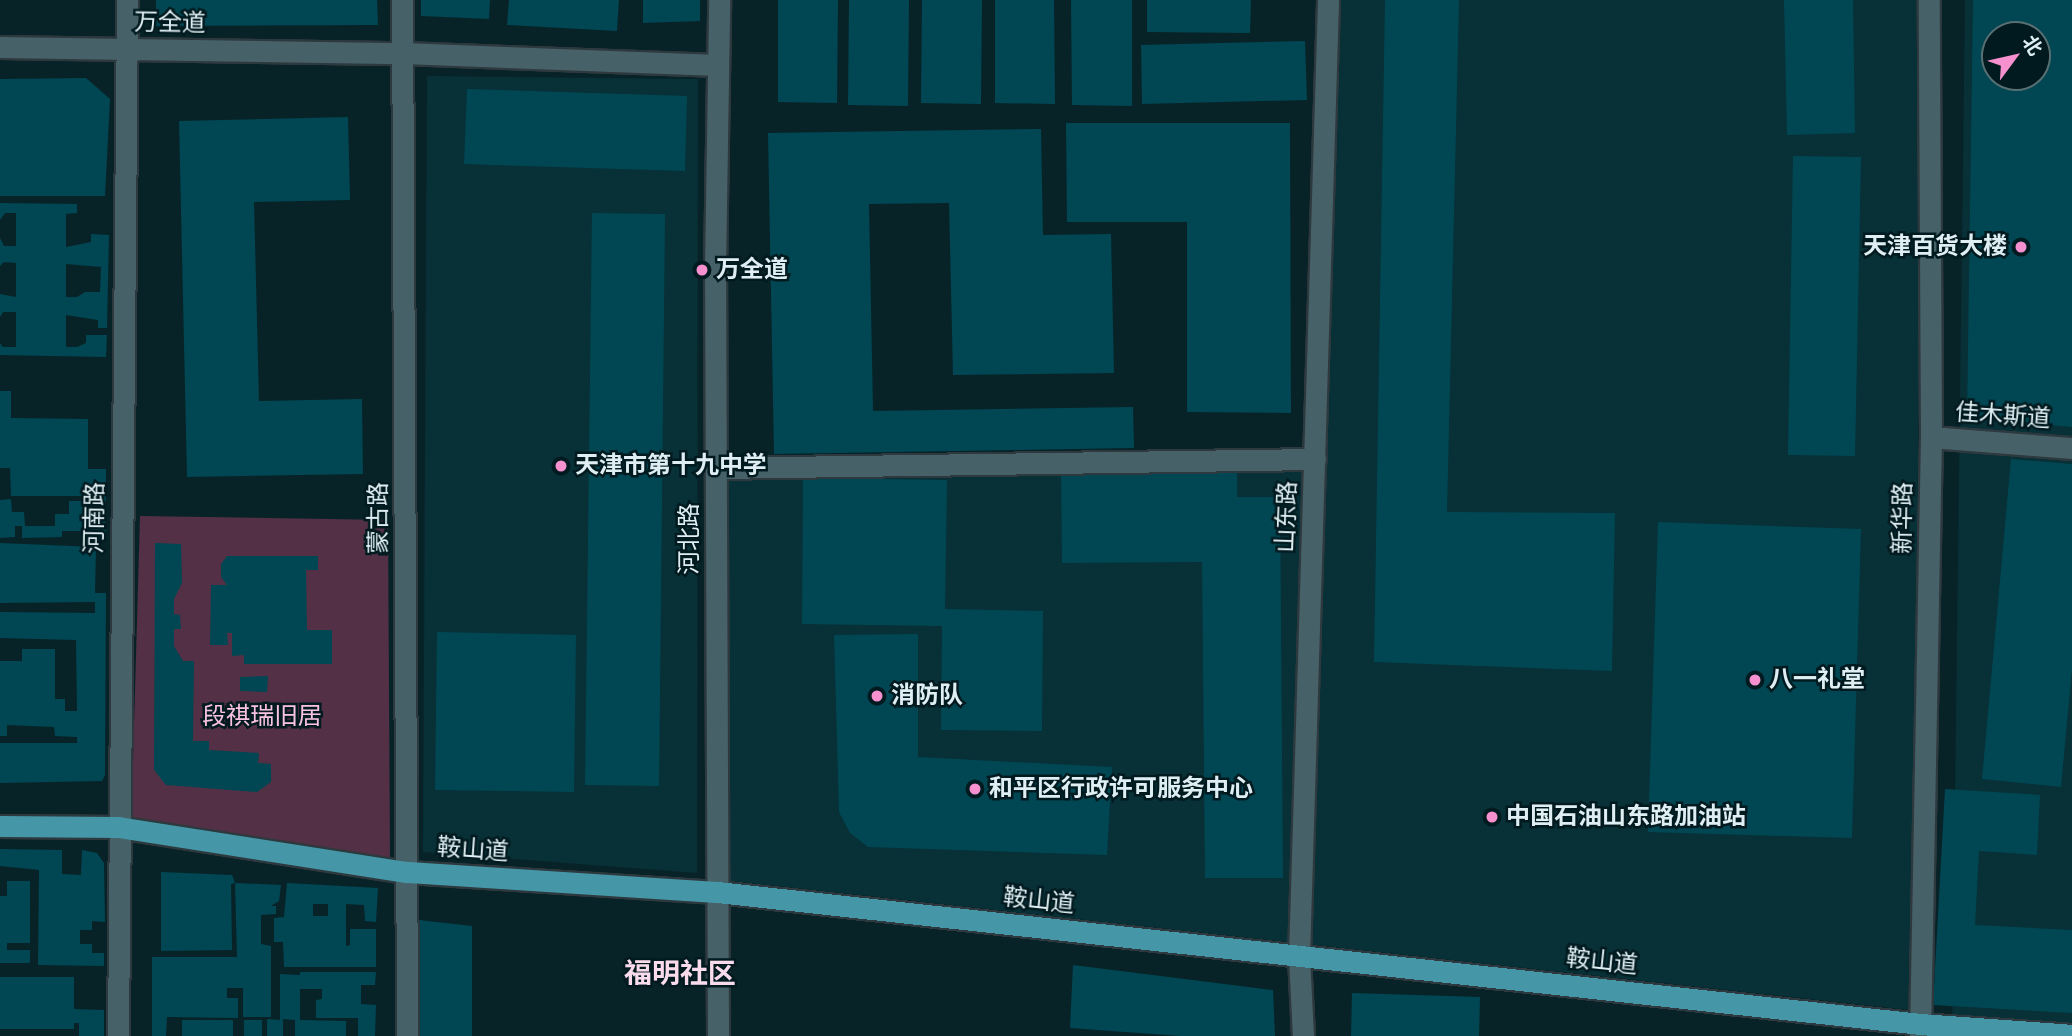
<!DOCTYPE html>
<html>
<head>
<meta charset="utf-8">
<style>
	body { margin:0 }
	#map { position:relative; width:2072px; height:1036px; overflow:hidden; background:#082328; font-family:"Varela Round","Noto Sans SC",sans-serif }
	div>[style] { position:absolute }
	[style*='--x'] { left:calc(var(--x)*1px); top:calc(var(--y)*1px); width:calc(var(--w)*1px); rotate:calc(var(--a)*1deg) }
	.built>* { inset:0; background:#083037 }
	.green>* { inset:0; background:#533045 }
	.building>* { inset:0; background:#004753 }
	.roads { filter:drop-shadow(2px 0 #2d393e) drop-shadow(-2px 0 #2d393e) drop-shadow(0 2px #2d393e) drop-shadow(0 -2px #2d393e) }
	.minor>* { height:21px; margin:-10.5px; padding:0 10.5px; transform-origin:10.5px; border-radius:10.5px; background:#466268 }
	.major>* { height:21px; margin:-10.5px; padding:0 10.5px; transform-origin:10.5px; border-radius:10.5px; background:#4597a7 }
	.dots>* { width:19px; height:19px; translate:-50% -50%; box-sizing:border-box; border:4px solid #001a1f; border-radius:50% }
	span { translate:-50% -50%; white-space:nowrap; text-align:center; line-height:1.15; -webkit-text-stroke:5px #001a1f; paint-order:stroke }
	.street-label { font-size:24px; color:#dfeef2 }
	.poi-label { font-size:24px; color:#dfeef2; font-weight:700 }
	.right { translate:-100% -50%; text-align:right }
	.left { translate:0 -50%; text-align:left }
	.park-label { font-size:24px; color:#fac2e1 }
	.quarter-label { font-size:28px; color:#f9dbeb; font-weight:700 }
	.north { position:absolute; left:1981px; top:21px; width:70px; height:70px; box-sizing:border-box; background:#001a1f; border:2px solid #596f73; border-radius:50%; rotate:57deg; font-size:19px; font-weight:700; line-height:28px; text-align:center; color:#dfeef2 }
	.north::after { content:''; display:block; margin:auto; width:24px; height:32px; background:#f790ce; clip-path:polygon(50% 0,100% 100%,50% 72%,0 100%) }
</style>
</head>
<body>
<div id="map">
	<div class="built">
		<div style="clip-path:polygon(1332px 0,1924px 0,1911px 1010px,722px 880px,713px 459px,1316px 449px)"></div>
		<div style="clip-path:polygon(evenodd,1965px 0,2072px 0,2072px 1036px,1952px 1036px,1965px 0,1995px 35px,2037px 35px,2037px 77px,1995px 77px,1995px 35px)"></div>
		<div style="clip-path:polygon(427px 76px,698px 79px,697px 873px,423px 852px)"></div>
	</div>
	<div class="green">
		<div style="clip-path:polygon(140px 516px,388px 520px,390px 861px,131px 832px)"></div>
	</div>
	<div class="building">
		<div style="clip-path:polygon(156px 0,377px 0,378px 25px,156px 26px)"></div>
		<div style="clip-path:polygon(421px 0,490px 0,489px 19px,421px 16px)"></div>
		<div style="clip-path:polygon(509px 0,619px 0,617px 31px,507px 25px)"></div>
		<div style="clip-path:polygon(643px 0,700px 0,700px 21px,643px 23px)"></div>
		<div style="clip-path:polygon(778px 0,838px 0,837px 103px,778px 102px)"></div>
		<div style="clip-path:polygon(849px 0,909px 0,908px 106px,848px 105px)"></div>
		<div style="clip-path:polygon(922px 0,982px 0,981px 104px,921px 103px)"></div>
		<div style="clip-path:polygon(995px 0,1054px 0,1055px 104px,995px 103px)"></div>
		<div style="clip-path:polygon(1071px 0,1132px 0,1132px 106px,1072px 105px)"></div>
		<div style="clip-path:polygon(1147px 0,1251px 0,1250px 33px,1147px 32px)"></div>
		<div style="clip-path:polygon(1385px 0,1459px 0,1447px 512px,1615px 513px,1612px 671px,1374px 662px)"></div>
		<div style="clip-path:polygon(1784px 0,1853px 0,1855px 133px,1787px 135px)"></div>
		<div style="clip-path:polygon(evenodd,1973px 0,2072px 0,2072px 427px,1967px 417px,1973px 0,1995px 35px,2037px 35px,2037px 77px,1995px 77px,1995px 35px)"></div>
		<div style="clip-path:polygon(1305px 41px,1307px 100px,1142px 104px,1141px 45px)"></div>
		<div style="clip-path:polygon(86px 78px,110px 99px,105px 196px,0 196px,0 79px)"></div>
		<div style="clip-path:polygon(467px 89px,687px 96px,685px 171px,464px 164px)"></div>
		<div style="clip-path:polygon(348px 117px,350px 200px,254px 202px,259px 401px,362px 399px,363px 474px,187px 477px,179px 121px)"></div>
		<div style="clip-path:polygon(1066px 123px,1290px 123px,1291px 413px,1187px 412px,1187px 222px,1067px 222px)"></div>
		<div style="clip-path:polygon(1041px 129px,1043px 235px,1111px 234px,1114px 373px,953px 375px,949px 203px,869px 204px,873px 411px,1133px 407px,1134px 448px,774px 454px,768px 133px)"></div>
		<div style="clip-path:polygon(1793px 156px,1861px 157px,1855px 456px,1788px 455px)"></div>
		<div style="clip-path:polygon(evenodd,0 203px,77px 204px,77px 213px,66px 214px,66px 247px,91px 242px,91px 234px,109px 235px,107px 328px,98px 328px,98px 320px,66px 315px,66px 347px,77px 347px,86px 343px,86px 335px,107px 335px,106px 357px,0 355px,0 343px,3px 347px,16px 347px,16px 312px,3px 312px,0 317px,0 294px,16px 297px,16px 263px,4px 262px,0 266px,0 238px,4px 246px,16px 246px,16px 213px,5px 213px,0 220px,0 203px,66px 264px,101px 267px,100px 292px,85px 292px,77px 297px,66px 297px,66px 264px)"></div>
		<div style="clip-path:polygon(592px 213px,665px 214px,659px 786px,585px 785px)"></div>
		<div style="clip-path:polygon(0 391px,11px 391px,11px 418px,88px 419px,88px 469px,106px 469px,106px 501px,88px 501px,87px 496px,11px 496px,10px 468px,0 468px)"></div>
		<div style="clip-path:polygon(2011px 459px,2072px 464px,2072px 669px,2061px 787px,1982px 779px)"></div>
		<div style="clip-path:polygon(1061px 470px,1237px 470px,1237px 497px,1280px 497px,1283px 878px,1205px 878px,1202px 562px,1062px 563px)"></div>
		<div style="clip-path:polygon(803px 478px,947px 480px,945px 609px,1043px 611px,1042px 731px,941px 730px,942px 626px,802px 624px)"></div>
		<div style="clip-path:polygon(11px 499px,12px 512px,24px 512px,25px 526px,55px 526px,55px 514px,69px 514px,69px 501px,84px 501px,84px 531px,62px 531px,62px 537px,22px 538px,22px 526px,15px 526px,15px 537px,0 538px,0 500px)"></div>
		<div style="clip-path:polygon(106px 521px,106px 540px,91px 540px,91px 522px)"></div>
		<div style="clip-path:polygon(1658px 522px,1861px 529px,1852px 838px,1648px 832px)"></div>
		<div style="clip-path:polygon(0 543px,96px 547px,95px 593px,106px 593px,105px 775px,102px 781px,0 783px,0 743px,77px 743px,77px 737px,55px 736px,54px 727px,7px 725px,7px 736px,0 736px,0 661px,22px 661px,22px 649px,55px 649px,55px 699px,65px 699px,65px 711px,77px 711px,76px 640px,0 638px,0 612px,95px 613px,95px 602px,0 603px)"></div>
		<div style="clip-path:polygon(155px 543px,181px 544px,182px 583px,174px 599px,174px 614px,180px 615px,181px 629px,174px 629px,174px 646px,183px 661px,194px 661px,193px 741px,209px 741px,209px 750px,259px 753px,258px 763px,271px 764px,271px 782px,257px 792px,166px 785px,154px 770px)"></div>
		<div style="clip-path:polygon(227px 556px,318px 556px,318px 570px,306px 570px,307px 630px,332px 630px,332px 664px,244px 664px,244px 655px,232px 656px,232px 633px,227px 633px,228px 645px,210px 645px,211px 585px,227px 585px,221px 577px,221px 564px)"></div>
		<div style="clip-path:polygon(437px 632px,576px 635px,574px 792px,435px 790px)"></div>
		<div style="clip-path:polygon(918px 634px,918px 757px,1112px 767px,1107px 855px,868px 847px,850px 833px,839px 812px,834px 635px)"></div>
		<div style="clip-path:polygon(268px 676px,267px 692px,240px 691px,240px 677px)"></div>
		<div style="clip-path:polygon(1945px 789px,2040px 795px,2037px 855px,1979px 851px,1975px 925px,2072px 930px,2072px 1013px,1933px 1005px)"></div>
		<div style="clip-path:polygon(0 849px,62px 850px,62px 874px,81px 875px,82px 850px,97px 853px,104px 863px,105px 922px,92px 921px,92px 930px,80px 930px,80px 944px,92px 944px,92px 953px,104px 953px,104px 966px,38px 965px,39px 870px,0 866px)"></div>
		<div style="clip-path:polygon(161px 872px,232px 875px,235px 883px,231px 884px,232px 950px,161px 951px)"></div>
		<div style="clip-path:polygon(7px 881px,30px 881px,30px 943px,7px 943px,7px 950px,30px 950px,30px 963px,0 963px,0 896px,7px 896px)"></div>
		<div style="clip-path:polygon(235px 883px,281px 885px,279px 901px,271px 906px,276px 906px,276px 914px,261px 915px,261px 944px,271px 946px,271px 1017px,243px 1017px,243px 988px,227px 988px,227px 998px,238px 998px,238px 1018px,167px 1017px,166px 1036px,152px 1036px,152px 957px,237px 957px)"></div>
		<div style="clip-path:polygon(evenodd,287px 883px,378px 888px,376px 922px,365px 921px,364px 905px,346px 904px,346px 946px,350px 945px,350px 929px,376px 929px,376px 967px,284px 967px,283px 942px,274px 942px,274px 918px,284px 917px,287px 883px,313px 904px,328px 904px,328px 916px,313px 916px,313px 904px)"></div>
		<div style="clip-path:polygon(410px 919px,472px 926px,472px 1036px,410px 1036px)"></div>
		<div style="clip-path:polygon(1073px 965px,1273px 990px,1275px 1036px,1180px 1036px,1070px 1028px)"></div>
		<div style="clip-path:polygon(300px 972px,376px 972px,375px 985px,361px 985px,361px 1004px,376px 1005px,375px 1036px,358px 1036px,358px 1018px,316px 1018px,316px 1000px,322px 999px,322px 989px,300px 989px,300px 1020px,346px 1021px,346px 1036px,295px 1036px,295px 1020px,283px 1019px,283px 1036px,267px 1036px,267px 1019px,280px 1020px,280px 974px,300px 975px)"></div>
		<div style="clip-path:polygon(0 977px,74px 977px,74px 1009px,104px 1010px,104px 1036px,79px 1036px,79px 1023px,74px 1023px,74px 1029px,0 1029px)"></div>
		<div style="clip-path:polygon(1352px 993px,1480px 997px,1479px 1036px,1351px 1036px)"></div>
		<div style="clip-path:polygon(182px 1020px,233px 1020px,233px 1036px,182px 1036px)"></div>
		<div style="clip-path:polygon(244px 1020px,262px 1020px,262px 1036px,244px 1036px)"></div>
	</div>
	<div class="roads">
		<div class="minor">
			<div style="--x:402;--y:0;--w:1036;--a:89.72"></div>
			<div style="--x:0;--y:47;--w:403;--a:0.9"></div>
			<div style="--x:403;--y:53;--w:315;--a:2.2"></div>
			<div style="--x:1931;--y:437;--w:141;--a:4.5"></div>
			<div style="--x:716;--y:468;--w:599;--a:-0.86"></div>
			<div style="--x:118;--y:1036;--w:1036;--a:-89.5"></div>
			<div style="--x:718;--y:1036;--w:767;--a:-90.22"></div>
			<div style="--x:715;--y:269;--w:269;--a:-89.1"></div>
			<div style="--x:1303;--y:1036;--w:80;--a:-92.9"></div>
			<div style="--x:1299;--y:956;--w:956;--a:-88.26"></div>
			<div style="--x:1920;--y:1036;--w:599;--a:-88.95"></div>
			<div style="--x:1931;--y:437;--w:437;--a:-90.3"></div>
		</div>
		<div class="major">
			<div style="--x:0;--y:826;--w:118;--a:0.5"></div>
			<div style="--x:118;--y:827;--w:292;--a:8.9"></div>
			<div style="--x:407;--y:872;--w:311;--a:3.7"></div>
			<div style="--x:717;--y:892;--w:1210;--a:6.26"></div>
			<div style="--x:1920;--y:1024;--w:152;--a:4.1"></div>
		</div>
	</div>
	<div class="dots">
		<div style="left:2021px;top:247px;background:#f790ce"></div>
		<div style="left:702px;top:270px;background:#f790ce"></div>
		<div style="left:561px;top:466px;background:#f790ce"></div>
		<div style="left:1755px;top:680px;background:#f790ce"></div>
		<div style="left:877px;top:696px;background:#f790ce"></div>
		<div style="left:975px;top:789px;background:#f790ce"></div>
		<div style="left:1492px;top:817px;background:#f790ce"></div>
	</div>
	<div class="street-label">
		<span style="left:170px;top:23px;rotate:1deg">万全道</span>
		<span style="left:2003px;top:416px;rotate:4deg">佳木斯道</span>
		<span style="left:1287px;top:517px;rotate:-88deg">山东路</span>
		<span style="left:95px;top:518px;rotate:-89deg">河南路</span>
		<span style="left:379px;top:518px;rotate:-90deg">蒙古路</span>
		<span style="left:1903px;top:518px;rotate:-89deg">新华路</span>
		<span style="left:690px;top:539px;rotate:-90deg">河北路</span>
		<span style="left:473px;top:850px;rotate:4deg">鞍山道</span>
		<span style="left:1039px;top:901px;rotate:6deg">鞍山道</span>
		<span style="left:1602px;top:962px;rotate:6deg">鞍山道</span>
	</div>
	<div class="poi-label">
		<span class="right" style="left:2007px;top:247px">天津百货大楼</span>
		<span class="left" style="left:716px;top:270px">万全道</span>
		<span class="left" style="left:575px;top:466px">天津市第十九中学</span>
		<span class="left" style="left:1769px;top:680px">八一礼堂</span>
		<span class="left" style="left:891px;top:696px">消防队</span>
		<span class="left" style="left:989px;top:789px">和平区行政许可服务中心</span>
		<span class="left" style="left:1506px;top:817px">中国石油山东路加油站</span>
	</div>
	<div class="park-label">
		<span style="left:262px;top:717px">段祺瑞旧居</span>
	</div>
	<div class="quarter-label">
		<span style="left:680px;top:974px">福明社区</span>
	</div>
	<div class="north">北</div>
</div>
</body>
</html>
